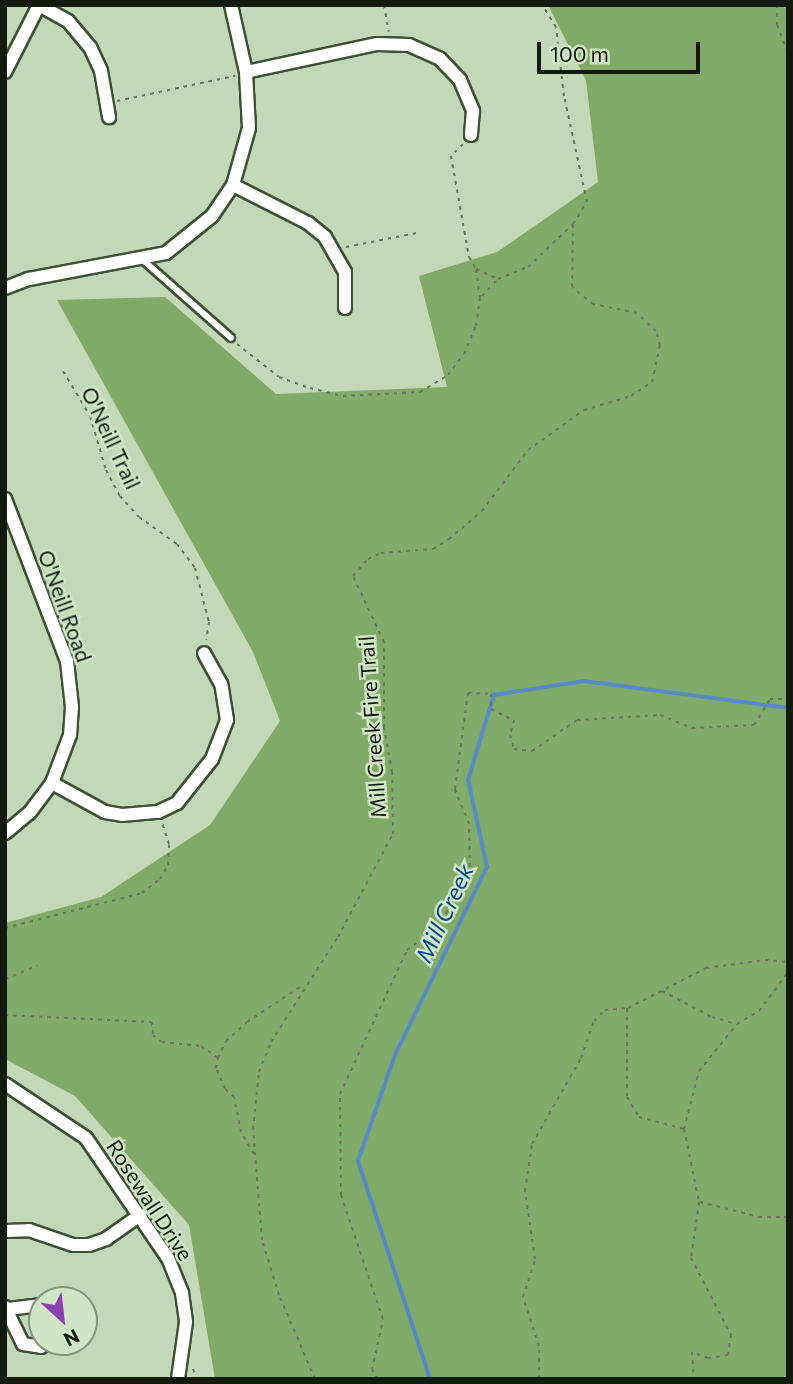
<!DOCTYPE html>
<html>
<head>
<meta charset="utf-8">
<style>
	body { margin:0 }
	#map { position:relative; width:793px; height:1384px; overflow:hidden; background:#c3d8b7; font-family:Commissioner,sans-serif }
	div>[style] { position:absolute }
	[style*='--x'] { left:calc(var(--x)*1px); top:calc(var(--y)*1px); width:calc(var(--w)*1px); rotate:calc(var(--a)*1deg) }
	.forest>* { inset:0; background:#80aa68 }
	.stream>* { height:3.5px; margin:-1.75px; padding:0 1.75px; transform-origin:1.75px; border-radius:1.75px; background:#5a8ac5 }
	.path>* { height:2px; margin-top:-1px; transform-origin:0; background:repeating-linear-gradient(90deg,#67755f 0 3.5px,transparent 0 8.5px) }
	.roads { filter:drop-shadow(2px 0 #3f5034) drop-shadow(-2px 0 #3f5034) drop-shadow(0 2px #3f5034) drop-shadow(0 -2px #3f5034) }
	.service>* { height:6px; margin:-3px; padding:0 3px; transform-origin:3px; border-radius:3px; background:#fff }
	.minor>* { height:12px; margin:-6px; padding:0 6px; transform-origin:6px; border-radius:6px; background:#fff }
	span { translate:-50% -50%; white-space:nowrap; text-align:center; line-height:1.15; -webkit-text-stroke:5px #d0e5c4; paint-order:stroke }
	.street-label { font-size:21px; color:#12190d }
	.water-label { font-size:23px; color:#00488f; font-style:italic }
	.frame { position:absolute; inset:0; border:7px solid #12190d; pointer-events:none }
	.north { position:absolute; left:28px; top:1286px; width:70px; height:70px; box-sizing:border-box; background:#d0e5c4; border:2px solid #84937b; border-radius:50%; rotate:153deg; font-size:19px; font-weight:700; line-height:28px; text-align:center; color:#12190d }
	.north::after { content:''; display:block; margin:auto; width:24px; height:32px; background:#9040b0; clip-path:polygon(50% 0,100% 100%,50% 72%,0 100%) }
	.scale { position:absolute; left:537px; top:42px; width:163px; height:32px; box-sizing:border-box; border:4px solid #12190d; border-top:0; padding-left:9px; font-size:21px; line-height:24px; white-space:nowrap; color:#12190d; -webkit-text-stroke:5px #d0e5c4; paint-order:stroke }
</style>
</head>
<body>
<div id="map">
	<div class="forest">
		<div style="clip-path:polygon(548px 5px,788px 5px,788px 1379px,215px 1379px,189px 1225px,75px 1096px,5px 1059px,5px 923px,101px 897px,210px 825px,280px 721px,253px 652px,57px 300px,165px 297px,276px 394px,447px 387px,419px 276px,497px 252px,598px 182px,586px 80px)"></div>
	</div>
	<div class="stream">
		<div style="--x:430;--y:1379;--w:230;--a:-108.3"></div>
		<div style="--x:358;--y:1161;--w:112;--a:-70.8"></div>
		<div style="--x:395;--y:1055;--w:209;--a:-63.9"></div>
		<div style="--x:487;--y:867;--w:89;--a:-102.3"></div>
		<div style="--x:468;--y:780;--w:89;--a:-73"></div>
		<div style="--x:494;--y:695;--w:91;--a:-8.8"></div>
		<div style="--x:584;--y:681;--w:206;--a:7.5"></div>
	</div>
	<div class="path">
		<div style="--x:384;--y:5;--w:27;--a:80"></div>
		<div style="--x:777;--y:5;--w:20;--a:90"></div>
		<div style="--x:777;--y:25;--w:30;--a:69"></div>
		<div style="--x:117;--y:101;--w:121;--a:-12"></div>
		<div style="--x:463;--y:144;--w:17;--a:135"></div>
		<div style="--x:451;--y:156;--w:103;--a:79.9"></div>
		<div style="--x:469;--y:257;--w:14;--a:60"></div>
		<div style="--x:476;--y:269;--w:24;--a:24"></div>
		<div style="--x:498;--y:279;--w:32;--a:-22"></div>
		<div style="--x:528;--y:267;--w:62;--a:-43.7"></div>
		<div style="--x:573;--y:224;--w:26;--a:-58"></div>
		<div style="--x:587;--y:202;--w:108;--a:-102.2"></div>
		<div style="--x:564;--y:96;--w:69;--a:-96.6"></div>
		<div style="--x:556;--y:27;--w:26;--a:-122"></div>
		<div style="--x:346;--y:247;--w:72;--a:-11.2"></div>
		<div style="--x:482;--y:296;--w:22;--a:-47"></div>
		<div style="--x:237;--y:344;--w:53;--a:38.2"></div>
		<div style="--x:279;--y:377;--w:33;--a:20"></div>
		<div style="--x:310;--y:388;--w:34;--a:14"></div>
		<div style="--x:343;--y:396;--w:77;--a:-3"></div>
		<div style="--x:420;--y:392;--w:33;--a:-31"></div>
		<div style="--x:448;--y:375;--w:26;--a:-53"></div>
		<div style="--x:464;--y:354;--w:30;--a:-67"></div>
		<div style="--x:476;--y:326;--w:28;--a:-82"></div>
		<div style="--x:480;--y:298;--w:28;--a:-98"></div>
		<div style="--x:63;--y:371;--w:52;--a:59"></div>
		<div style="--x:90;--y:416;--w:56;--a:73.5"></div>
		<div style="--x:106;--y:470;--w:30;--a:62"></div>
		<div style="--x:120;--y:496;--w:28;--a:48"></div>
		<div style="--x:139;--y:517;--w:47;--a:35.4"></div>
		<div style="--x:177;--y:544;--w:30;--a:53"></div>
		<div style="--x:195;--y:568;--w:56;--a:75.5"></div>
		<div style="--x:209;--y:622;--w:18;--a:99"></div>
		<div style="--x:5;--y:928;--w:141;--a:-14.3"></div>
		<div style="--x:142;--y:893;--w:23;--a:-38"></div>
		<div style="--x:160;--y:879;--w:16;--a:-60"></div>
		<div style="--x:168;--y:865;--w:21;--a:-87"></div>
		<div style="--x:169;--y:844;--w:22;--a:-108"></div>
		<div style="--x:5;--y:979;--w:35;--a:-22"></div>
		<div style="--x:662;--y:991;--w:56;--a:27.5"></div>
		<div style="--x:712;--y:1017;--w:25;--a:16"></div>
		<div style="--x:628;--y:1008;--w:88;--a:-27.1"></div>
		<div style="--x:706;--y:968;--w:60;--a:-7.7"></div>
		<div style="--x:765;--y:960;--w:23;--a:5"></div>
		<div style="--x:5;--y:1015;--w:147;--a:2.7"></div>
		<div style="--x:152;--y:1022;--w:13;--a:86"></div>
		<div style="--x:153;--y:1035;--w:11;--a:38"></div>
		<div style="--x:162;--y:1042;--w:39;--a:6"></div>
		<div style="--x:201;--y:1046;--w:21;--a:35"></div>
		<div style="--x:684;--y:1129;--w:60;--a:-75.5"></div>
		<div style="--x:699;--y:1071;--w:60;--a:-51"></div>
		<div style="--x:737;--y:1024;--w:26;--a:-31"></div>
		<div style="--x:759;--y:1011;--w:49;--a:-53.4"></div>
		<div style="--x:254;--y:1154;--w:26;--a:-121"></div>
		<div style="--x:241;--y:1132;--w:36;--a:-101"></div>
		<div style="--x:234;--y:1097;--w:12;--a:-138"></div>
		<div style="--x:225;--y:1089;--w:23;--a:-113"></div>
		<div style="--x:216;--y:1068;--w:10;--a:-79"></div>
		<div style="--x:218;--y:1058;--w:19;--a:-65"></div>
		<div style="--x:226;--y:1041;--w:28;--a:-42"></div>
		<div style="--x:247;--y:1022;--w:67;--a:-33.5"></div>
		<div style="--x:700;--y:1202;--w:61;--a:14.3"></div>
		<div style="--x:759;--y:1217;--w:29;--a:0"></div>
		<div style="--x:193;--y:1369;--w:11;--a:68"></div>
		<div style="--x:315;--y:1379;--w:91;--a:-113.2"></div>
		<div style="--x:279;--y:1295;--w:58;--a:-107.2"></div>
		<div style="--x:262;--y:1240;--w:111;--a:-94.6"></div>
		<div style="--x:253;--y:1129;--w:57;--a:-84"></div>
		<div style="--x:259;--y:1072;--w:32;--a:-68"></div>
		<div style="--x:271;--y:1042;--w:125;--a:-57.5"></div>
		<div style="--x:338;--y:937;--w:117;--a:-61.9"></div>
		<div style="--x:393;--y:834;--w:62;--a:-90.9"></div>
		<div style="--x:392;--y:772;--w:45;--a:-100.3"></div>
		<div style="--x:384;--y:728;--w:86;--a:-90"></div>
		<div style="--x:384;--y:642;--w:73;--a:-115.2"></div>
		<div style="--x:353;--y:576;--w:23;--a:-49"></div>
		<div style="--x:368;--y:559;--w:14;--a:-25"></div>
		<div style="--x:381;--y:553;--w:52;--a:-4.4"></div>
		<div style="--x:433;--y:549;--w:19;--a:-32"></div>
		<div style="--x:449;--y:539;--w:43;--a:-40.3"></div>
		<div style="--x:482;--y:511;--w:76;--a:-53"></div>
		<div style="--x:528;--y:450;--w:69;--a:-35.5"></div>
		<div style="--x:584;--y:410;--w:49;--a:-16.6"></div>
		<div style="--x:631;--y:396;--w:25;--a:-34"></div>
		<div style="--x:652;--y:382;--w:38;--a:-78"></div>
		<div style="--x:660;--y:345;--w:15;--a:-106"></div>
		<div style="--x:656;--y:331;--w:26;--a:-137"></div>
		<div style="--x:637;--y:313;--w:45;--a:-168.4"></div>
		<div style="--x:593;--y:304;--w:27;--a:-141"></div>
		<div style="--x:572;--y:287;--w:63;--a:-89.1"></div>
		<div style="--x:378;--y:1379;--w:11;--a:-124"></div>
		<div style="--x:372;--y:1370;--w:52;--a:-77.8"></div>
		<div style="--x:383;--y:1319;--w:131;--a:-108.7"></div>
		<div style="--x:341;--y:1195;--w:101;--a:-90.6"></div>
		<div style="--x:340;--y:1094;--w:159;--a:-65"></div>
		<div style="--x:407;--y:950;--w:37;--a:-36"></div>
		<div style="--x:437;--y:928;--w:62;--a:-58.1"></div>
		<div style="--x:470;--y:875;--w:51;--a:-91.1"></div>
		<div style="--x:469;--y:824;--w:38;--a:-112"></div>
		<div style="--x:455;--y:789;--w:97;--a:-82.3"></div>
		<div style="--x:468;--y:693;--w:23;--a:2"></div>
		<div style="--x:491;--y:694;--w:15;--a:90"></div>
		<div style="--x:491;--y:709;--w:25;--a:26"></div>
		<div style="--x:514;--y:720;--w:16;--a:105"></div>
		<div style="--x:510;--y:735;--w:15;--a:74"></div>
		<div style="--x:514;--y:749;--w:18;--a:6"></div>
		<div style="--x:532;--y:751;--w:55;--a:-34.6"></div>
		<div style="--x:577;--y:720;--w:83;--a:-3.4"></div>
		<div style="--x:660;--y:715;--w:35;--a:22"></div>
		<div style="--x:692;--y:728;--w:62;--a:-2.8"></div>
		<div style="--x:754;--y:725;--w:31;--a:-58"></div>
		<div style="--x:770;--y:699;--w:18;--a:0"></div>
		<div style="--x:539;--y:1379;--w:33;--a:-90"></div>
		<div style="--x:539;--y:1346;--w:52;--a:-108.1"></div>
		<div style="--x:523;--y:1297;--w:40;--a:-72"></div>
		<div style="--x:535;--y:1259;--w:69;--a:-98.4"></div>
		<div style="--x:525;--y:1191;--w:48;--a:-81.5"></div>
		<div style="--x:532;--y:1144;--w:99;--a:-60.3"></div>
		<div style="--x:581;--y:1058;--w:39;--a:-71"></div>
		<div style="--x:594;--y:1021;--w:16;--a:-45"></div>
		<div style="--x:605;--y:1010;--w:22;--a:-5"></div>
		<div style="--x:627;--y:1008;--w:89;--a:90"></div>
		<div style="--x:627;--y:1097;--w:23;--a:59"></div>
		<div style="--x:639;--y:1117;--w:47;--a:14.9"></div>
		<div style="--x:684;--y:1129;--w:75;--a:78.4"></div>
		<div style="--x:699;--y:1202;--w:57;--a:98.1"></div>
		<div style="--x:691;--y:1258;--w:87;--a:62.5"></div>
		<div style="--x:731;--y:1335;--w:20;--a:99"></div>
		<div style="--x:728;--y:1355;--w:20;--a:171"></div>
		<div style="--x:708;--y:1358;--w:17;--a:-159"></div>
		<div style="--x:692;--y:1352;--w:27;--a:86"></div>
	</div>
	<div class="roads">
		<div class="service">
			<div style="--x:144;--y:261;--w:116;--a:41.5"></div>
		</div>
		<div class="minor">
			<div style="--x:39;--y:5;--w:33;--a:29"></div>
			<div style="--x:68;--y:21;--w:34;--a:50"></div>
			<div style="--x:90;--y:47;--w:26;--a:65"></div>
			<div style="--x:101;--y:71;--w:47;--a:80.1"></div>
			<div style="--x:5;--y:72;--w:75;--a:-63.1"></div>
			<div style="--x:246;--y:72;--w:134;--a:-12.1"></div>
			<div style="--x:377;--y:44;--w:32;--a:2"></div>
			<div style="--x:409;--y:45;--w:34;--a:24"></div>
			<div style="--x:440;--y:59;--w:29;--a:46"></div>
			<div style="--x:460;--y:80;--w:34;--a:67"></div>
			<div style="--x:473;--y:111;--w:24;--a:95"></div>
			<div style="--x:233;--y:185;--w:84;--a:26.9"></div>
			<div style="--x:308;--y:223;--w:22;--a:39"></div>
			<div style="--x:325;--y:237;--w:40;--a:60.3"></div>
			<div style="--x:345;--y:272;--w:36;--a:90"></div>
			<div style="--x:5;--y:288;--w:26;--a:-21"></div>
			<div style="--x:29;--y:279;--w:139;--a:-10.7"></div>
			<div style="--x:166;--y:253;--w:59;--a:-38.8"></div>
			<div style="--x:212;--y:216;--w:37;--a:-56"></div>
			<div style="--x:233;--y:185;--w:59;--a:-74.3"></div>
			<div style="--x:249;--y:128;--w:56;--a:-93.1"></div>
			<div style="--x:246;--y:72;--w:69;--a:-102.6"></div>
			<div style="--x:5;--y:499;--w:173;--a:69.1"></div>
			<div style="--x:67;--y:661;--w:46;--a:83.8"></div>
			<div style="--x:72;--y:707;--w:28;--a:94"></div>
			<div style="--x:70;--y:735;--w:51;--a:110.6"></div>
			<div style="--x:52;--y:783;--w:38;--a:127"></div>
			<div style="--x:29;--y:813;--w:31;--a:140"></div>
			<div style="--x:52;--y:783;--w:60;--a:28.7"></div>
			<div style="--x:105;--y:812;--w:17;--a:10"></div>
			<div style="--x:122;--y:815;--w:36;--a:-5"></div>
			<div style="--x:158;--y:812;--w:21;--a:-25"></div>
			<div style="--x:177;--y:803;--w:56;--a:-51.5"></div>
			<div style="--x:212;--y:759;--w:42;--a:-69"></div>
			<div style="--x:227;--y:720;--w:36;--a:-99"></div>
			<div style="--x:221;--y:684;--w:35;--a:-119"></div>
			<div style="--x:5;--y:1084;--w:97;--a:33.7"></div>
			<div style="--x:86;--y:1138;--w:145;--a:55.7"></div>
			<div style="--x:168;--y:1258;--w:38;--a:68"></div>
			<div style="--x:182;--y:1293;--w:29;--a:82"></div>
			<div style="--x:186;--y:1322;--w:58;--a:98"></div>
			<div style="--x:5;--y:1231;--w:24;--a:-2"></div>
			<div style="--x:29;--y:1230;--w:46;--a:18.8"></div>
			<div style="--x:73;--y:1245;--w:16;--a:0"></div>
			<div style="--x:89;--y:1245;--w:18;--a:-19"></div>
			<div style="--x:106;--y:1239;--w:42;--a:-35.2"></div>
			<div style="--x:5;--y:1307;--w:41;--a:64.1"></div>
			<div style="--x:23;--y:1344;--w:18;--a:9"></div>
			<div style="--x:41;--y:1347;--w:9;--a:-32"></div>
			<div style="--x:8;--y:1309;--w:34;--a:-7"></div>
		</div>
	</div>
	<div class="street-label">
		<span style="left:111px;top:438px;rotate:65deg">O'Neill Trail</span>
		<span style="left:65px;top:606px;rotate:70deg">O'Neill Road</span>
		<span style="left:372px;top:727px;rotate:-94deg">Mill Creek Fire Trail</span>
		<span style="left:150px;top:1200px;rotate:57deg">Rosewall Drive</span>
	</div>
	<div class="water-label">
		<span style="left:444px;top:913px;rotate:-65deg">Mill Creek</span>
	</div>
	<div class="frame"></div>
	<div class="north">N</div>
	<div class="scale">100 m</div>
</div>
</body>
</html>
